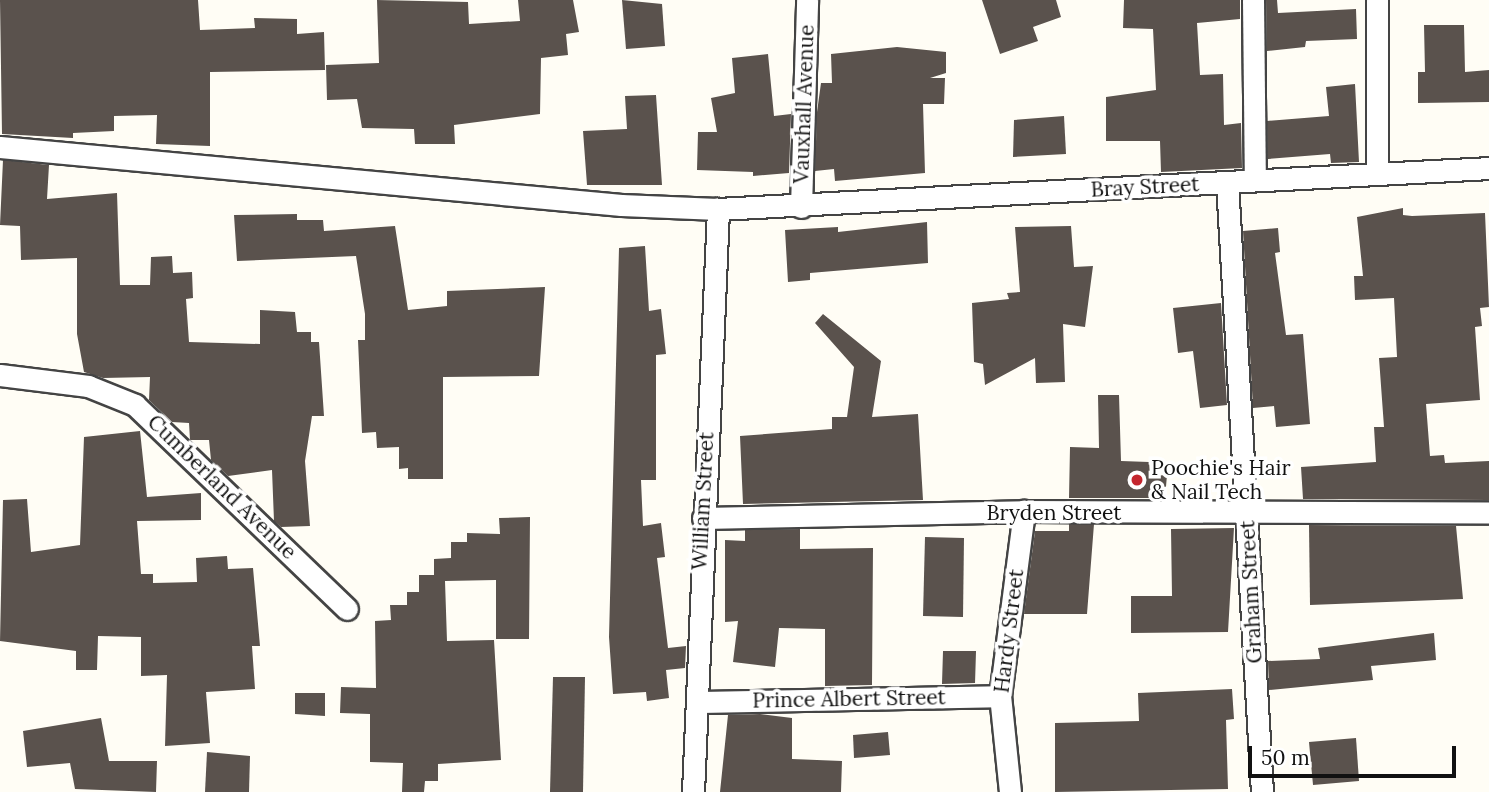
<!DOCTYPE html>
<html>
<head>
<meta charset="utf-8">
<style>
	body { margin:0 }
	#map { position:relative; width:1489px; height:792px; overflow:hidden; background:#fffdf5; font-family:Lora,serif }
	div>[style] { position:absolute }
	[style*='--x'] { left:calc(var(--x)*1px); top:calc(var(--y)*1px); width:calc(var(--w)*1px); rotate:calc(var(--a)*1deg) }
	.building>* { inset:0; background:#5a524d }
	.roads { filter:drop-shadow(2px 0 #444) drop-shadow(-2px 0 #444) drop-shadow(0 2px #444) drop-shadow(0 -2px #444) }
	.minor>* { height:21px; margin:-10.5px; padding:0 10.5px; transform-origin:10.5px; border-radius:10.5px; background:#fff }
	.dots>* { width:19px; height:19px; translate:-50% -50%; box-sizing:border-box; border:4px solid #fff; border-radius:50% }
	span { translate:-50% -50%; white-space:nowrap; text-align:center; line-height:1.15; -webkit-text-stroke:7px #fff; paint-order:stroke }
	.street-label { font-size:21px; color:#111 }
	.poi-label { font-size:21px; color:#111 }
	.left { translate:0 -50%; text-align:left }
	.scale { position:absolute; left:1248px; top:746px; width:208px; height:32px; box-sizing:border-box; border:4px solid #111; border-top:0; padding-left:9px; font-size:21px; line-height:24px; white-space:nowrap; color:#111; -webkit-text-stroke:5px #fff; paint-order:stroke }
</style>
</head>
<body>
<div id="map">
	<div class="building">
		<div style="clip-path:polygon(0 0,198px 0,200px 30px,255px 28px,254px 18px,297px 19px,297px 34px,324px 32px,325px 70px,210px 72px,210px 146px,156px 144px,157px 115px,114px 116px,114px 131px,73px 133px,73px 138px,2px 134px)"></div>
		<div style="clip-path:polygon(377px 0,468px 2px,469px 24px,520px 21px,518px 0,573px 0,579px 32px,566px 34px,568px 55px,541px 58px,540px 114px,454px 125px,455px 144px,415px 144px,414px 129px,362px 128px,357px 99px,327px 100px,326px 65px,379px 63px)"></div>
		<div style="clip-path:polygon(622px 0,662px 4px,665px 46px,626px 49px)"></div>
		<div style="clip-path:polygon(982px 0,1056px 0,1061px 17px,1033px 27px,1038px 41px,1000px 54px)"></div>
		<div style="clip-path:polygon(1124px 0,1240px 0,1240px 19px,1197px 23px,1200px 75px,1223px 74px,1224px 125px,1241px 123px,1242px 168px,1161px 172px,1160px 141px,1106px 141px,1106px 97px,1156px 90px,1153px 29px,1123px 28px)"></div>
		<div style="clip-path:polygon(1266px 0,1277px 0,1278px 13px,1356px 9px,1357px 39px,1306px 41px,1305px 47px,1267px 51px)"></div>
		<div style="clip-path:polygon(1424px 25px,1464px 25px,1465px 72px,1489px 70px,1489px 102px,1418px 103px,1418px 72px,1425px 72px)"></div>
		<div style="clip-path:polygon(897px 47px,946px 52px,946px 73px,930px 78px,945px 78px,944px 104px,923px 104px,925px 173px,835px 181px,834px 169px,815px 171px,817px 112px,821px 83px,832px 83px,831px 54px)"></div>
		<div style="clip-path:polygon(768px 54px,774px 116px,791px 114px,789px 173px,753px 176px,753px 172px,697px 170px,698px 132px,717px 132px,711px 98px,735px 93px,732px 58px)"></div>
		<div style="clip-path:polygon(1355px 84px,1359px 162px,1331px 163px,1330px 154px,1268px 159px,1267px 121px,1329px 116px,1326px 87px)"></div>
		<div style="clip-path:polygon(656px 95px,662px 185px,587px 185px,583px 131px,627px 129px,625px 96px)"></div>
		<div style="clip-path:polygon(1064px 116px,1066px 154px,1013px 157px,1014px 120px)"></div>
		<div style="clip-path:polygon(3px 160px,49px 165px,47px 199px,117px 193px,120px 285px,150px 285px,151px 257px,172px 256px,173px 273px,192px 272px,193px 298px,186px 299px,189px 342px,260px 344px,260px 310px,295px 312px,297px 332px,311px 332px,311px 342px,319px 342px,324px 416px,312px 416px,305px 461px,310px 526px,281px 527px,274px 521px,272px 470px,228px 476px,211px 460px,209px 440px,190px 440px,189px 423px,172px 422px,149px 400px,150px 377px,103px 378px,84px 372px,77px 334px,77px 258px,21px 260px,20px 226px,0 225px)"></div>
		<div style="clip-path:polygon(1403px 208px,1403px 215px,1412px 216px,1485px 213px,1489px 307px,1480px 308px,1482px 326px,1475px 327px,1480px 400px,1426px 404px,1430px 456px,1444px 455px,1445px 463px,1489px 461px,1489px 500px,1303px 499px,1301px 467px,1376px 462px,1374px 427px,1384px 427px,1379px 358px,1397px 357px,1394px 298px,1355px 300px,1354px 276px,1363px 276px,1357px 217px)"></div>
		<div style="clip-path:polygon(297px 214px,297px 220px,323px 220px,324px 231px,395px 226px,408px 310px,447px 306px,447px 291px,545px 287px,539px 376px,443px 377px,443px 479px,408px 479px,408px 468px,399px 469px,399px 447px,377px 448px,376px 432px,362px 433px,358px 340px,365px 340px,365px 314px,356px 256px,237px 261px,234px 215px)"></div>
		<div style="clip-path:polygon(927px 222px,928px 263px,810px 273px,810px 280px,788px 282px,785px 230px,838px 227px,838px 232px)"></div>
		<div style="clip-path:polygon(1071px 226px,1074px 267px,1093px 266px,1085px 327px,1063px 324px,1065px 382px,1036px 383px,1035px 358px,985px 385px,983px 364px,974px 362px,972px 303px,1009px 299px,1007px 293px,1020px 292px,1015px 227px)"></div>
		<div style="clip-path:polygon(1278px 228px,1280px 252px,1275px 253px,1286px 335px,1303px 334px,1310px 424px,1276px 427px,1274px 406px,1253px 408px,1243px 231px)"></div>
		<div style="clip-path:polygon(645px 246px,649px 311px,661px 309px,666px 354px,656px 355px,656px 480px,641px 480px,643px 526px,661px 523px,665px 557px,657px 558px,668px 648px,686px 646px,685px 668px,666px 670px,669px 698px,647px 701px,646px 692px,613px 694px,609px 637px,619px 248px)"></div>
		<div style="clip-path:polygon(1221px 303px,1227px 405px,1200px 408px,1193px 351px,1178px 353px,1173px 308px)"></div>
		<div style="clip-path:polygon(823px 314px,881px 361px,872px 417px,918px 414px,923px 500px,743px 504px,740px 436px,832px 429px,832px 417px,847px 417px,854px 367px,815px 323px)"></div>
		<div style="clip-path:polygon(1098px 395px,1119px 395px,1121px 461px,1149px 462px,1150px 476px,1167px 475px,1165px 498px,1069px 498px,1070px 447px,1099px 448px)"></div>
		<div style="clip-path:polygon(140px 431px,147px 497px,201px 493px,201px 520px,137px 521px,141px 574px,153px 574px,153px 583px,197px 582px,196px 558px,227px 556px,228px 569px,253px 568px,260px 646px,252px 646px,255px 689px,206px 692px,210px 743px,165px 746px,167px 675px,141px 676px,141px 637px,98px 636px,97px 670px,76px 670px,76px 651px,0 641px,3px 500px,27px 499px,31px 552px,80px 545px,84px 437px)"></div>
		<div style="clip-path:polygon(530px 517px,529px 639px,496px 639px,496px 580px,445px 581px,447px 641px,494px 640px,501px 760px,438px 764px,438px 781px,425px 781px,424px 792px,402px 792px,403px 763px,370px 762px,370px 714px,340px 713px,341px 687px,376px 688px,375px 621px,391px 620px,390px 605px,407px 605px,407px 592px,419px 592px,419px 575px,434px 575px,434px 559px,451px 558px,451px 542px,467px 542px,467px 533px,500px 534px,499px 518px)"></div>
		<div style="clip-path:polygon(1069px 524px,1094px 524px,1087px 614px,1024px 614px,1035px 531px,1069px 531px)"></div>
		<div style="clip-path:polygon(1309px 525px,1456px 526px,1463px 599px,1310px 605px)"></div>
		<div style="clip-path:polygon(1234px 528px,1228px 632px,1131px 633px,1131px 596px,1172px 596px,1171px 529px)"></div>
		<div style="clip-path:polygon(800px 529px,800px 549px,873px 548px,872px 685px,825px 686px,825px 629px,779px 628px,775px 667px,733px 662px,738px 621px,725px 622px,725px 540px,745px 541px,745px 530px)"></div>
		<div style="clip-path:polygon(925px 537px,964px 538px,963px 617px,923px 616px)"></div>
		<div style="clip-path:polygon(1434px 633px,1436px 660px,1371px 666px,1373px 680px,1269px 690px,1268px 661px,1320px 659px,1318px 648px)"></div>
		<div style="clip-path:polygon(943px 651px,976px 651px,975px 683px,942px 684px)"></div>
		<div style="clip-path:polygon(553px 677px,585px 677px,583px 792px,550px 792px)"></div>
		<div style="clip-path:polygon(1232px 689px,1234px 719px,1226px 720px,1228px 789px,1055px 792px,1055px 723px,1139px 721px,1138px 693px)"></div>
		<div style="clip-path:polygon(295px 693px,325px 693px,325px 716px,295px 714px)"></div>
		<div style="clip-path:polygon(760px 714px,792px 718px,792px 759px,842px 761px,841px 792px,720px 792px,728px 715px)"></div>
		<div style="clip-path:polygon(101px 718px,109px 761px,157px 761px,156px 792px,75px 789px,70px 763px,27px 767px,23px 731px)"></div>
		<div style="clip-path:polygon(888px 732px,890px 755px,854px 758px,853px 735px)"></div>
		<div style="clip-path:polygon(1356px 738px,1359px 781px,1313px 785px,1309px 742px)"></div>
		<div style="clip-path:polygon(207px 752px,250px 756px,249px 792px,205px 792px)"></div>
	</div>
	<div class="roads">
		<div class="minor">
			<div style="--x:1253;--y:0;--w:179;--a:89.4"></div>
			<div style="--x:1377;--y:0;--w:170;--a:90"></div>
			<div style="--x:0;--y:147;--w:624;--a:5.34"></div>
			<div style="--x:621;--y:205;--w:97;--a:2.4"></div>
			<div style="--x:718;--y:209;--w:772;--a:-3.04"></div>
			<div style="--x:1227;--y:182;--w:611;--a:86.72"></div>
			<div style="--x:801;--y:207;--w:207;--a:-88.3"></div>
			<div style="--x:0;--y:375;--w:89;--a:7.1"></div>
			<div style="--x:88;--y:386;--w:51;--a:22"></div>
			<div style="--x:135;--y:405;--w:294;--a:43.9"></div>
			<div style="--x:703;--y:518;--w:321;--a:-1.2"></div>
			<div style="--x:1024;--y:511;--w:465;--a:0.2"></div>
			<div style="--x:698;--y:702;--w:302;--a:-1.1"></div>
			<div style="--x:693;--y:792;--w:584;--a:-87.54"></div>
			<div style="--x:1010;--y:792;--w:97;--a:-95.9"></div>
			<div style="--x:1000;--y:696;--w:187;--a:-82.6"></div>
		</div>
	</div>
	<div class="dots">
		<div style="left:1137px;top:480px;background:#c4262e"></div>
	</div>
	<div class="street-label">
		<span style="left:804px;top:104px;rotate:-88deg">Vauxhall Avenue</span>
		<span style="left:1145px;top:187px;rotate:-3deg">Bray Street</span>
		<span style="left:222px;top:487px;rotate:44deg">Cumberland Avenue</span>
		<span style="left:703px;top:501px;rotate:-87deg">William Street</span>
		<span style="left:1054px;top:513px">Bryden Street</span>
		<span style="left:1251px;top:592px;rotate:-93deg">Graham Street</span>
		<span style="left:1009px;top:631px;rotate:-83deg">Hardy Street</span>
		<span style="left:849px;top:699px;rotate:-1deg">Prince Albert Street</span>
	</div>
	<div class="poi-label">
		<span class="left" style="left:1151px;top:480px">Poochie's Hair<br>&amp; Nail Tech</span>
	</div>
	<div class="scale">50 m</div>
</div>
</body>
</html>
